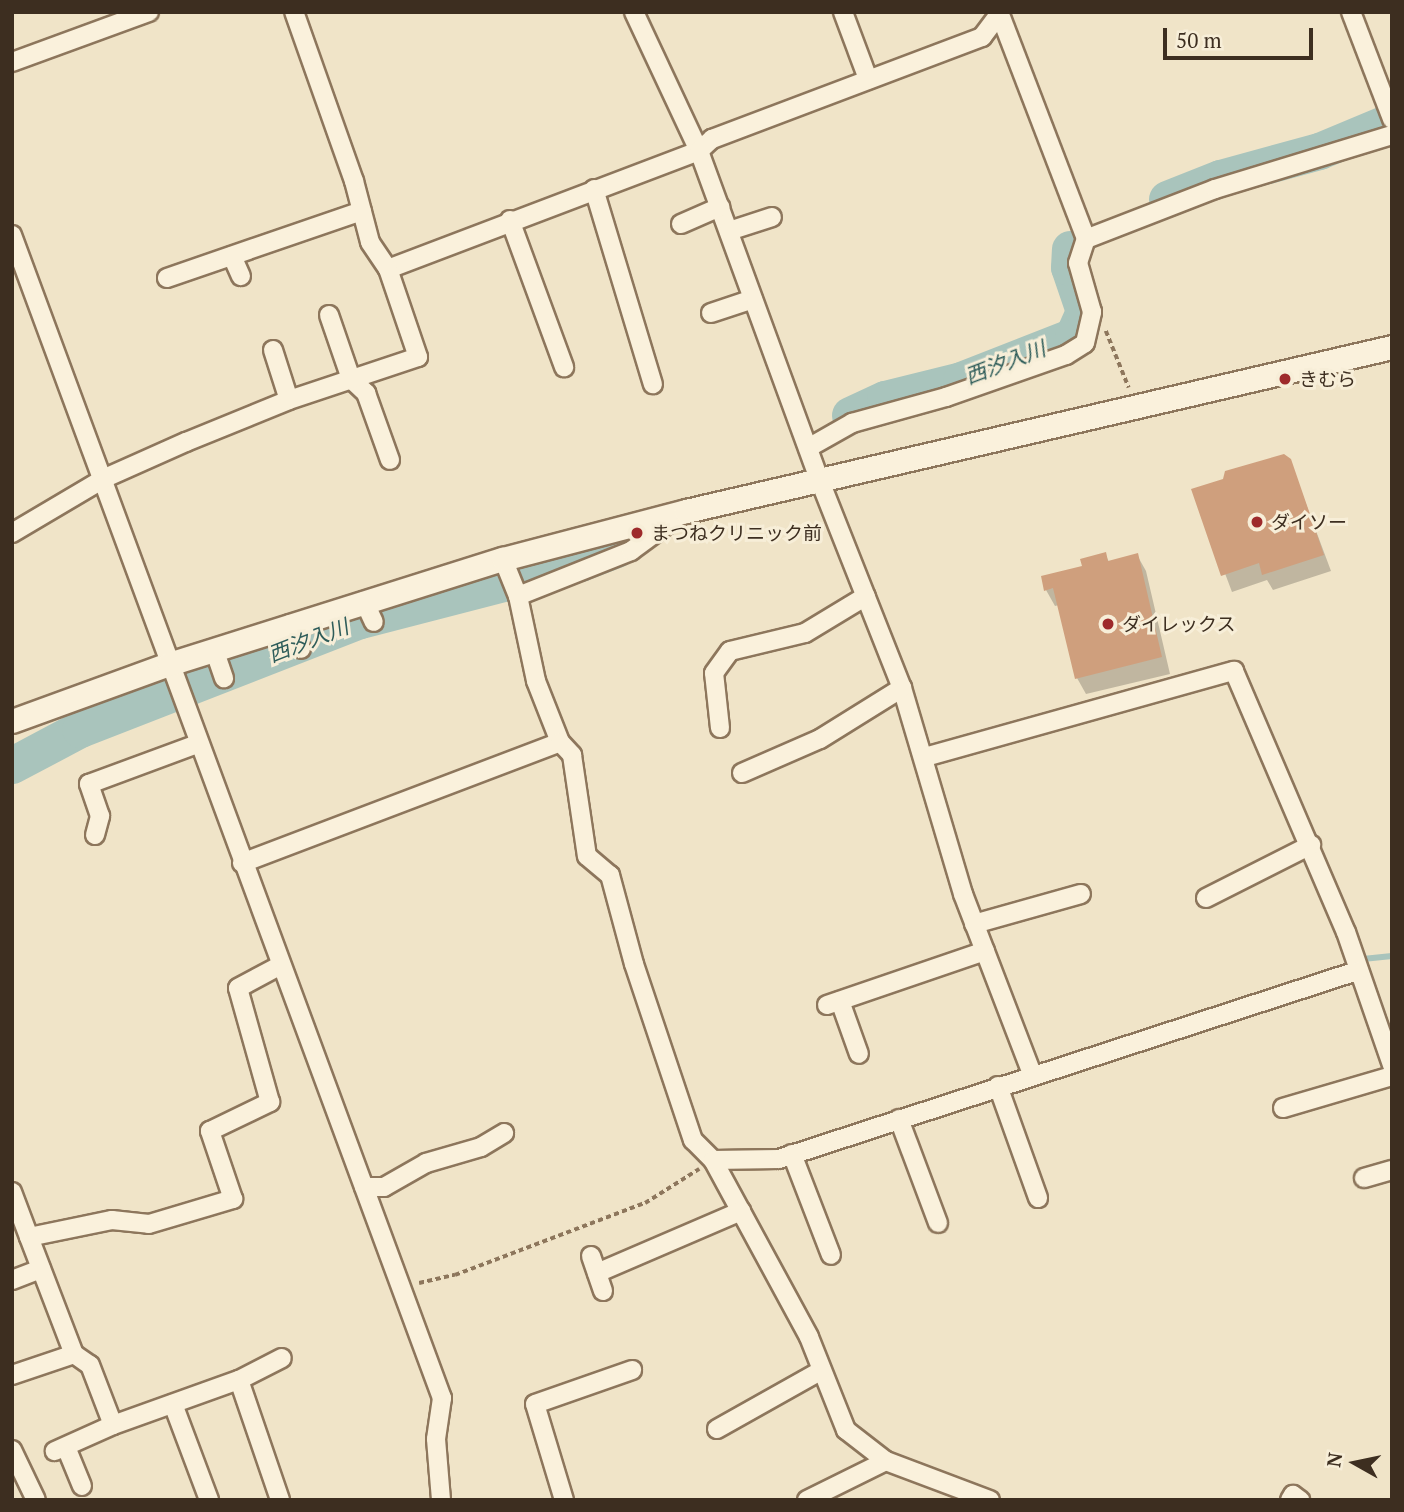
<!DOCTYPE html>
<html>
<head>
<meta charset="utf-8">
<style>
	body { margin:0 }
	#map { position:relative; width:1404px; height:1512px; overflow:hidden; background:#f0e4c8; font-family:"PT Serif","Noto Sans JP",serif }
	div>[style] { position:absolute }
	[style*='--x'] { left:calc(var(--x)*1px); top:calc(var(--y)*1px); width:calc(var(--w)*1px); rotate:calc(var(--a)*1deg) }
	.shadow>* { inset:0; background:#0003 }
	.stream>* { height:6px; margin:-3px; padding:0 3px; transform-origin:3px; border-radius:3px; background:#a9c4bc }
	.river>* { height:37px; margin:-18.5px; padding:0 18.5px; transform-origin:18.5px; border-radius:18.5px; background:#a9c4bc }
	.building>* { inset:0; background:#cf9f7d }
	.path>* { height:3.5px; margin-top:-1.75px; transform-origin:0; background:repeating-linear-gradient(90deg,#8d765c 0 5px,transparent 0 8.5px) }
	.roads { filter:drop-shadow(2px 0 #8d765c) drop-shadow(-2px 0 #8d765c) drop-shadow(0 2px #8d765c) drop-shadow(0 -2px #8d765c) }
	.minor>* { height:18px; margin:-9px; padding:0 9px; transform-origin:9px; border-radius:9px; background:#faf1dc }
	.tertiary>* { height:23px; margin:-11.5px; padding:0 11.5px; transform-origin:11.5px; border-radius:11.5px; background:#faf1dc }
	.dots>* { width:19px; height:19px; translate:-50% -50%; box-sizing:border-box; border:4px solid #f7eed8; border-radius:50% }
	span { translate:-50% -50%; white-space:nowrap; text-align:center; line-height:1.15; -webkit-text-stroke:6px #f7eed8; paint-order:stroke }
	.poi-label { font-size:19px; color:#3d2e20 }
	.left { translate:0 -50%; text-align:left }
	.water-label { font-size:21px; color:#2f5d5a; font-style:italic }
	.frame { position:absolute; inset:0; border:14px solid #3d2e20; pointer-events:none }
	.north { position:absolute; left:1320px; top:1428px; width:70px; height:70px; -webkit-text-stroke:5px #f7eed8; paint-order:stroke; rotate:279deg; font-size:19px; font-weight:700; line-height:28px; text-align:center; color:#3d2e20 }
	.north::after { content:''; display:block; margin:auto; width:24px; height:32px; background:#3d2e20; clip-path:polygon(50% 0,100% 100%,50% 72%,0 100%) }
	.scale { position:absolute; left:1163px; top:28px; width:150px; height:32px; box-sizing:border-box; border:4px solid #3d2e20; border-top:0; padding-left:9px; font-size:21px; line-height:24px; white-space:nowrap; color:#3d2e20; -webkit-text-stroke:5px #f7eed8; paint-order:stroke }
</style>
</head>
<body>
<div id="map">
	<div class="shadow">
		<div style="clip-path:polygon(1290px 461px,1331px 571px,1273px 590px,1267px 580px,1232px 592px,1194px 491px)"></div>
		<div style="clip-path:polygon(1105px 554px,1109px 562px,1137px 555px,1146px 571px,1170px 674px,1086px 694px,1077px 678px,1059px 605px,1055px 606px,1046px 590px)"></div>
	</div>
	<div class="stream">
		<div style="--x:1363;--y:959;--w:29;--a:-6"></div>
	</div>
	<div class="river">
		<div style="--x:1167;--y:199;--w:57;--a:-21.6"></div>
		<div style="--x:1220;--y:178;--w:103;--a:-15.3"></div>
		<div style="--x:1319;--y:151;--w:70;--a:-22.6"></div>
		<div style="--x:850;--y:415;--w:38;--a:-25"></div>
		<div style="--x:885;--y:399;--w:78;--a:-14"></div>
		<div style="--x:961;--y:380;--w:120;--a:-21.4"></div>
		<div style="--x:1073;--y:336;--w:27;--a:-66"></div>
		<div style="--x:1084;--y:311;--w:46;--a:-108.8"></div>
		<div style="--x:1069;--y:267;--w:18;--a:-87"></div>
		<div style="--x:12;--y:765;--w:77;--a:-27.9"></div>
		<div style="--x:80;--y:729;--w:300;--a:-21.3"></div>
		<div style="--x:360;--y:620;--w:227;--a:-14.5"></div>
		<div style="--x:580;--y:563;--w:39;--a:-21"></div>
	</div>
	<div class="building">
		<div style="clip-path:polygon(1284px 454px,1291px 459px,1324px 555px,1262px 575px,1259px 563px,1221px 576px,1191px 489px,1223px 479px,1225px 471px)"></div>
		<div style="clip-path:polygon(1106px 552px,1108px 561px,1138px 553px,1162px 657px,1075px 679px,1053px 588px,1044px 591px,1041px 576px,1082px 566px,1080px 559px)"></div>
	</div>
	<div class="path">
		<div style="--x:1106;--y:331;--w:61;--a:68"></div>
		<div style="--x:419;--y:1283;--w:37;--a:-13"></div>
		<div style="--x:455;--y:1275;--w:203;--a:-20.8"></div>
		<div style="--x:645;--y:1203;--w:64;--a:-32.2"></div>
	</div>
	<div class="roads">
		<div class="minor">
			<div style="--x:634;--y:12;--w:153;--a:64.9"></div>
			<div style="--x:699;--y:151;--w:351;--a:69.9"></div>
			<div style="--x:820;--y:481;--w:223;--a:68.4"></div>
			<div style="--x:902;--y:688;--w:215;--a:73.5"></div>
			<div style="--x:963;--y:894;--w:195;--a:69"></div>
			<div style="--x:843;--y:12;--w:72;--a:69.5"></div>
			<div style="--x:999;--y:12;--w:243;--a:69"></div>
			<div style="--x:1351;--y:12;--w:115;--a:69"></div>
			<div style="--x:12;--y:62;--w:146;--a:-20.1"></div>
			<div style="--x:594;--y:189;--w:204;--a:73.2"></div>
			<div style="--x:510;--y:220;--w:157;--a:69.8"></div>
			<div style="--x:681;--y:224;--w:43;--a:-23.6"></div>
			<div style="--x:729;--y:231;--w:45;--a:-18"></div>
			<div style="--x:12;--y:235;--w:1240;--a:69.71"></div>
			<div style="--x:442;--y:1398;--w:41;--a:98.3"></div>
			<div style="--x:436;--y:1439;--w:61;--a:85.3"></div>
			<div style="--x:232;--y:256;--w:22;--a:66"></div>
			<div style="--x:388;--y:269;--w:333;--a:-20.8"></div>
			<div style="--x:699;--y:151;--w:18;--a:-43"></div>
			<div style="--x:712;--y:139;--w:289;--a:-20.7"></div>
			<div style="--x:982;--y:37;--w:30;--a:-53"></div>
			<div style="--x:167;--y:278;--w:206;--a:-19"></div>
			<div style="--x:711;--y:313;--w:44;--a:-18.4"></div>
			<div style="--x:329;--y:315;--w:68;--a:71"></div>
			<div style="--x:351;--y:379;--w:21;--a:43"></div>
			<div style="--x:366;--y:393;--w:71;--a:70.3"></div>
			<div style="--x:273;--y:350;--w:52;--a:72.3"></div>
			<div style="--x:808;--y:448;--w:51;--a:-29.6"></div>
			<div style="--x:852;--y:423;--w:98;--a:-15.5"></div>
			<div style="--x:946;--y:397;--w:127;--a:-19.3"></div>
			<div style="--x:1066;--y:355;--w:22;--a:-32"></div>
			<div style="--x:1085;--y:343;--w:32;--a:-77"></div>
			<div style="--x:1092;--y:312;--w:51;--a:-105.9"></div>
			<div style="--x:1078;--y:263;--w:25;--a:-72"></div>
			<div style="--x:1086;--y:239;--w:138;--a:-21.2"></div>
			<div style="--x:1215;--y:189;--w:185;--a:-17"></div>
			<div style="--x:12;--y:533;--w:108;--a:-30.6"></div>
			<div style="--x:105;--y:478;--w:89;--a:-24"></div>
			<div style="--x:186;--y:442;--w:111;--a:-22.2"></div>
			<div style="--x:289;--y:400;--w:136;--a:-18.4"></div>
			<div style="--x:418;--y:357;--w:93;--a:-108.8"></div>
			<div style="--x:388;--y:269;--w:32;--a:-124"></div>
			<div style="--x:370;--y:242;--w:63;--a:-104.7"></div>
			<div style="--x:354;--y:181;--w:179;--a:-109.5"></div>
			<div style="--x:503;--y:559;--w:40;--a:68"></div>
			<div style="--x:518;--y:596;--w:87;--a:78"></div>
			<div style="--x:536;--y:681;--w:66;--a:68.5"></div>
			<div style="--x:518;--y:596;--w:122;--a:-21.7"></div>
			<div style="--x:631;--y:551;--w:61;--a:-36.3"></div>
			<div style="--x:364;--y:601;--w:23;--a:65"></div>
			<div style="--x:290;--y:624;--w:27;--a:66"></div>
			<div style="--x:214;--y:649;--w:31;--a:71"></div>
			<div style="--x:720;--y:728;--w:55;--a:-96.2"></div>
			<div style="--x:714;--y:673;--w:27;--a:-54"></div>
			<div style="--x:730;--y:651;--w:77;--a:-13.5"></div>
			<div style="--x:805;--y:633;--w:71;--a:-31.2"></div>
			<div style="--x:925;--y:757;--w:321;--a:-15.6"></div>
			<div style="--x:1234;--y:671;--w:284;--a:66.8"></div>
			<div style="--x:1346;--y:932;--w:141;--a:70.9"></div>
			<div style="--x:742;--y:773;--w:85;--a:-23.6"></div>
			<div style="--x:820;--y:739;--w:97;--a:-31.9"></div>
			<div style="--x:95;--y:835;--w:20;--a:-75"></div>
			<div style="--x:100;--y:816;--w:34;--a:-109"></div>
			<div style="--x:89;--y:784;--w:115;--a:-20.3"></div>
			<div style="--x:242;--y:863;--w:340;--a:-20.8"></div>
			<div style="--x:560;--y:742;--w:18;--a:47"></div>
			<div style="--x:572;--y:755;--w:102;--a:81.6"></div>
			<div style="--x:587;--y:856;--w:30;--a:40"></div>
			<div style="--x:610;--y:875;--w:92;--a:74.9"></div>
			<div style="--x:634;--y:964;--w:186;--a:71.5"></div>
			<div style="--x:693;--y:1140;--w:28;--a:45"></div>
			<div style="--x:713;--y:1160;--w:201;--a:61.5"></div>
			<div style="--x:809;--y:1337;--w:100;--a:68.3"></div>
			<div style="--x:846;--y:1430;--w:51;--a:37.8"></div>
			<div style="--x:886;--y:1461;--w:111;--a:20.6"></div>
			<div style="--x:1206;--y:898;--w:118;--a:-26.8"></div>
			<div style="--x:974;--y:924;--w:111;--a:-15.7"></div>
			<div style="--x:840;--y:1001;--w:56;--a:70.3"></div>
			<div style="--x:827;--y:1005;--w:167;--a:-18.9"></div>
			<div style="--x:998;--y:1086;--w:119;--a:70.3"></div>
			<div style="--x:1283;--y:1108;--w:114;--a:-16.4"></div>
			<div style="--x:899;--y:1119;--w:111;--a:69.4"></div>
			<div style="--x:792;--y:1154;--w:108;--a:68.9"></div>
			<div style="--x:713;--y:1160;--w:66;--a:-0.9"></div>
			<div style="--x:779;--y:1159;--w:608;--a:-18.02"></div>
			<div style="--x:1364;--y:1178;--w:29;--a:-16"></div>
			<div style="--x:364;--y:1187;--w:20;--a:0"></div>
			<div style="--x:384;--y:1187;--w:48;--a:-29.7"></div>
			<div style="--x:426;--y:1163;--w:57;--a:-16.2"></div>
			<div style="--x:481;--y:1147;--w:27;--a:-31"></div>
			<div style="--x:12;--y:1192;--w:48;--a:69.3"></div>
			<div style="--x:29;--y:1237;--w:85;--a:-11.6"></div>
			<div style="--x:112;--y:1220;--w:37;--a:6"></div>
			<div style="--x:149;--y:1224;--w:88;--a:-16.6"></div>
			<div style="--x:233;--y:1199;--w:72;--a:-108.7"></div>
			<div style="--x:210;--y:1131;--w:67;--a:-25.8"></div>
			<div style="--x:270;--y:1102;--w:118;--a:-105.7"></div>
			<div style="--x:238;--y:988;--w:49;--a:-28.1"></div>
			<div style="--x:29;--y:1237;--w:125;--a:69"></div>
			<div style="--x:74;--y:1354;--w:19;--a:35"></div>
			<div style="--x:90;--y:1365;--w:64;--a:69"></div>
			<div style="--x:113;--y:1425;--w:64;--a:155.9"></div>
			<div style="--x:591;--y:1256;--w:37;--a:71"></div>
			<div style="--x:597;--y:1273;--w:157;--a:-23.3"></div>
			<div style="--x:12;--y:1280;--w:31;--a:-21"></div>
			<div style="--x:12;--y:1375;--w:65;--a:-18.7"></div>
			<div style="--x:239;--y:1380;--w:127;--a:71.1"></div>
			<div style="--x:173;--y:1404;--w:103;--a:69.4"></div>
			<div style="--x:113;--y:1425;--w:134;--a:-19.7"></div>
			<div style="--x:239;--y:1380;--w:48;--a:-27.1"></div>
			<div style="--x:717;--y:1429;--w:120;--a:-29.3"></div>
			<div style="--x:66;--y:1447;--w:42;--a:67.7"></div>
			<div style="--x:12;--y:1450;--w:55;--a:64.4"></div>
			<div style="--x:564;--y:1500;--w:100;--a:-106.8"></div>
			<div style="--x:535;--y:1404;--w:103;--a:-19.3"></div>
			<div style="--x:807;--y:1500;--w:88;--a:-26.3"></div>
			<div style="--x:1290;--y:1500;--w:6;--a:-59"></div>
			<div style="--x:1293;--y:1495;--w:9;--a:36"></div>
		</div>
		<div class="tertiary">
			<div style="--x:12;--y:721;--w:167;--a:-20"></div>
			<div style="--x:169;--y:664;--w:350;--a:-17.5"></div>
			<div style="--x:503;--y:559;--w:189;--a:-14.7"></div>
			<div style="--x:686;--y:511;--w:725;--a:-13.08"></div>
		</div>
	</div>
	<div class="dots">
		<div style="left:1285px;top:379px;background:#9e2a2b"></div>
		<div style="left:1257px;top:522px;background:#9e2a2b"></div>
		<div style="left:637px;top:533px;background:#9e2a2b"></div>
		<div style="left:1108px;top:624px;background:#9e2a2b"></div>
	</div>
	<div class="poi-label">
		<span class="left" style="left:1299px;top:379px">きむら</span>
		<span class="left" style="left:1271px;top:522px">ダイソー</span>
		<span class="left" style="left:651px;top:533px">まつねクリニック前</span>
		<span class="left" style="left:1122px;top:624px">ダイレックス</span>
	</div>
	<div class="water-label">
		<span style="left:1005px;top:362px;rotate:-21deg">西汐入川</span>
		<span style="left:308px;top:640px;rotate:-21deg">西汐入川</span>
	</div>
	<div class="frame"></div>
	<div class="north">N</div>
	<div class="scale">50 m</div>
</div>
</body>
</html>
